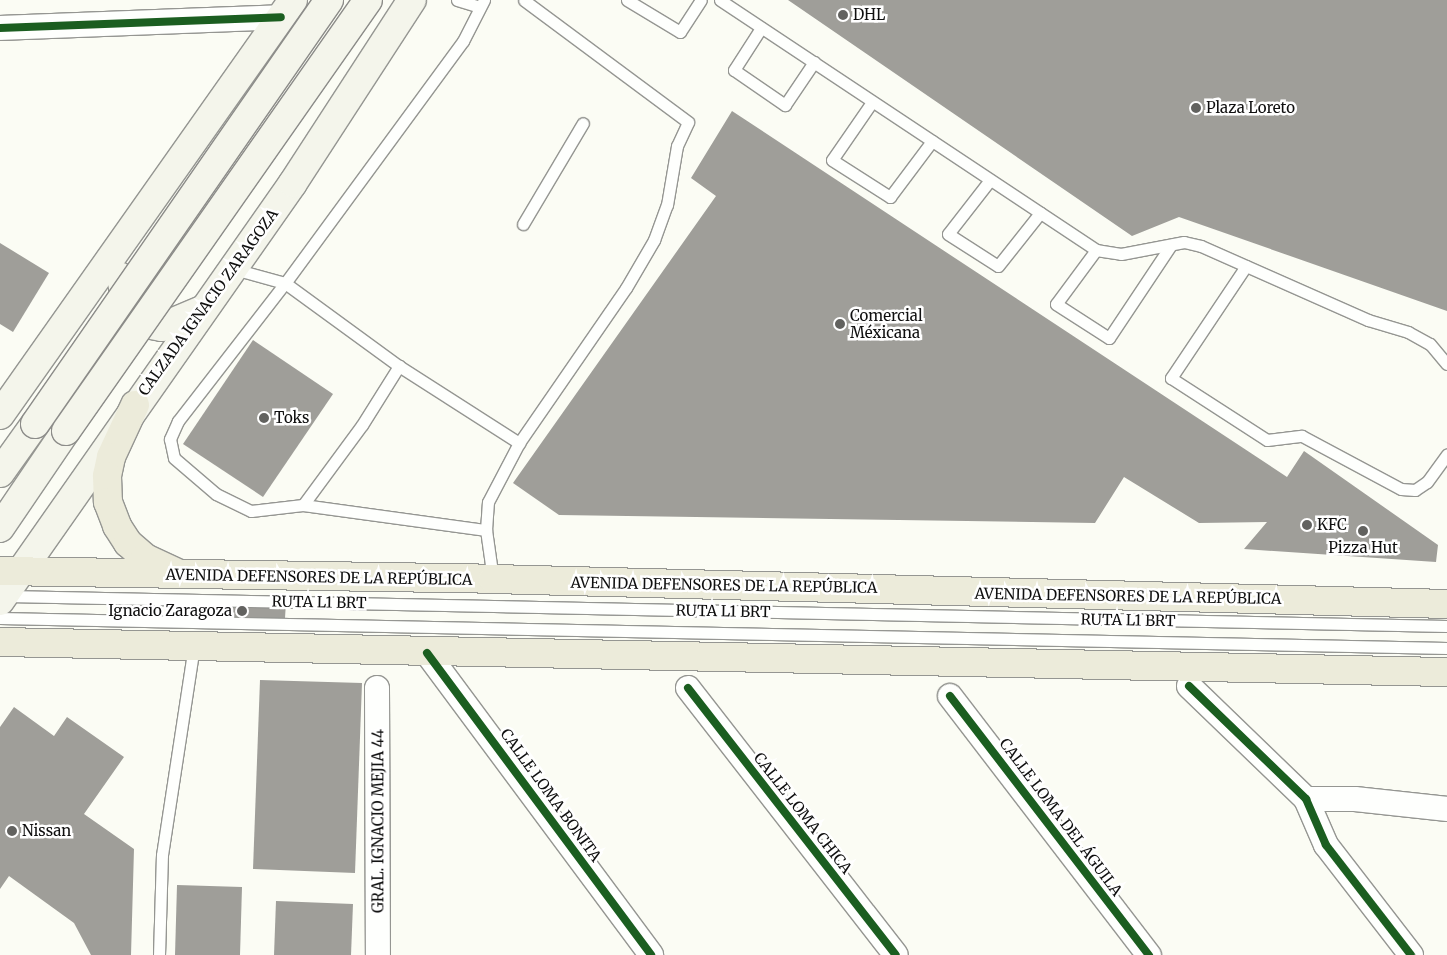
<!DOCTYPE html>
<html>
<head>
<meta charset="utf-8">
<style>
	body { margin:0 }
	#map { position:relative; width:1447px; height:955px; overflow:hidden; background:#fbfcf4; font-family:Merriweather,serif }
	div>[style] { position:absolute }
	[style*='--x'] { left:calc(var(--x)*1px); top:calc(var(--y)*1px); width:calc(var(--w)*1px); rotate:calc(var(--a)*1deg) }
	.building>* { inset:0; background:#9f9e99 }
	.roads { filter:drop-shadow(1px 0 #959692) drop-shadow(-1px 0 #959692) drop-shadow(0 1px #959692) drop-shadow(0 -1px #959692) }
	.lane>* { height:11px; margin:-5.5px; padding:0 5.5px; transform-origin:5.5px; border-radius:5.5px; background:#fefffd }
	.street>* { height:24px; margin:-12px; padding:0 12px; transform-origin:12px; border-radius:12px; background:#fefffd }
	.secondary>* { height:28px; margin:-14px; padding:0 14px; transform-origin:14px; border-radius:14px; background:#f4f5eb }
	.primary>* { height:28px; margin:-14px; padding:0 14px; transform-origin:14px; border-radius:14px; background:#ecebda }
	.bridges { filter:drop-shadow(1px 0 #8c8c89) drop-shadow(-1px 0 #8c8c89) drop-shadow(0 1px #8c8c89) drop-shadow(0 -1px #8c8c89) }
	.secondary-bridge>* { height:28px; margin:-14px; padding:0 14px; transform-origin:14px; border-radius:14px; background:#f4f5eb }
	.cycleway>* { height:8px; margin:-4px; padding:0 4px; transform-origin:4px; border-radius:4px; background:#1b5e20 }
	.dots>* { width:14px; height:14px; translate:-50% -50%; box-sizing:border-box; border:2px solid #fff; border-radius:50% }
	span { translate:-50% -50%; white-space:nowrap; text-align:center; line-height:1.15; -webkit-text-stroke:5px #fff; paint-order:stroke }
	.poi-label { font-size:15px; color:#0f0f0f }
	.left { translate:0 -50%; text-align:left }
	.right { translate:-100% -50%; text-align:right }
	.street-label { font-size:15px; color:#0f0f0f }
</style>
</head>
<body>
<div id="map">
	<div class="building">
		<div style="clip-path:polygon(788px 0,1447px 0,1447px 311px,1179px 217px,1132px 236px)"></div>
		<div style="clip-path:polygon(732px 111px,1287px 477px,1304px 451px,1438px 545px,1436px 562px,1244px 549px,1267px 522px,1199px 523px,1124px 477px,1095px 523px,559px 515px,513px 483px,716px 196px,691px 178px)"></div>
		<div style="clip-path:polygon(0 243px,49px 273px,13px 332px,0 324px)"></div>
		<div style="clip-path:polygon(253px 340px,333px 394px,263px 497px,183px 444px)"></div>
		<div style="clip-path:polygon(196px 603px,286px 603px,285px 618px,196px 618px)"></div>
		<div style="clip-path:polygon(260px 680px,362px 683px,355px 873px,253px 869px)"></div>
		<div style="clip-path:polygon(14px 707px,54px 736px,67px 717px,124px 757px,84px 814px,134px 849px,131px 955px,91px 955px,74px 923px,9px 876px,0 889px,0 727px)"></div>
		<div style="clip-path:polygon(177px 885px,242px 887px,240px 955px,175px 955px)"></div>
		<div style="clip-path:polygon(276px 901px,353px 904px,351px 955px,274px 955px)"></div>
	</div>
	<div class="roads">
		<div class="lane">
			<div style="--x:457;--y:0;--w:24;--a:17"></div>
			<div style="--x:484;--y:0;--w:46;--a:117.1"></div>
			<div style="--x:463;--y:41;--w:300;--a:126.3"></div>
			<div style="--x:285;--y:283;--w:141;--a:36.1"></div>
			<div style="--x:399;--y:366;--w:143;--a:32.7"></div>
			<div style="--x:627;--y:0;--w:62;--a:31.1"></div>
			<div style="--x:680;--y:32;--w:38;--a:-57"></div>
			<div style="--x:720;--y:0;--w:452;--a:33.6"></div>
			<div style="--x:1096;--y:250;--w:25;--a:9"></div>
			<div style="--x:1121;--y:254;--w:64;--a:-10.8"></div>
			<div style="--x:1184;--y:242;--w:17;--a:13"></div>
			<div style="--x:1201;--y:246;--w:183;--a:23.9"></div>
			<div style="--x:1368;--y:320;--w:42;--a:16.7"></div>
			<div style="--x:1408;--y:332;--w:25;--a:29"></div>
			<div style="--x:1430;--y:344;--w:26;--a:50"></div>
			<div style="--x:761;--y:28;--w:50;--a:122.7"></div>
			<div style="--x:734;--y:70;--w:62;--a:34.5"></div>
			<div style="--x:785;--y:105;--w:52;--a:-56"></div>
			<div style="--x:872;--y:102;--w:70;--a:124.6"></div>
			<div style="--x:832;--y:160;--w:69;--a:32.5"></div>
			<div style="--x:890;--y:197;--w:70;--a:-53.1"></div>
			<div style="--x:990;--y:180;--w:68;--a:127.9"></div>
			<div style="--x:948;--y:234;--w:59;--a:32.6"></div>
			<div style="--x:998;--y:266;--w:68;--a:-51.6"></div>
			<div style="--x:523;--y:224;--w:117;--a:-59.3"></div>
			<div style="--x:1096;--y:250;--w:67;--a:126.5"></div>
			<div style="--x:1056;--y:304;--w:63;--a:32.7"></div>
			<div style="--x:1109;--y:338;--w:112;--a:-56.3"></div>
			<div style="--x:1246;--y:266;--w:135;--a:123.8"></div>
			<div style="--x:1171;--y:378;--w:114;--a:32.9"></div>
			<div style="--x:1267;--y:440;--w:35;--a:-7"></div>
			<div style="--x:1302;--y:436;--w:112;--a:28.2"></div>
			<div style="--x:1401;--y:489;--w:14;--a:4"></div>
			<div style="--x:1415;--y:490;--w:14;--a:-34"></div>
			<div style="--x:1427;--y:482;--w:34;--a:-54"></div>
			<div style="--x:234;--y:269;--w:53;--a:15.4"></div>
			<div style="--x:285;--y:283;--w:175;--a:127.8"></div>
			<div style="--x:178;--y:421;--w:20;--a:114"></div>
			<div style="--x:170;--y:439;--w:19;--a:78"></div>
			<div style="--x:174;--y:458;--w:55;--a:40.6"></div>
			<div style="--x:216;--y:494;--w:39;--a:26"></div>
			<div style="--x:251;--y:511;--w:52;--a:-6.6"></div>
			<div style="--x:303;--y:505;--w:185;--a:7.8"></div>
			<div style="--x:303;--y:505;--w:99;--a:-53.6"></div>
			<div style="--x:362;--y:425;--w:70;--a:-57.9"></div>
			<div style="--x:493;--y:579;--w:49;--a:-98.1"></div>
			<div style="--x:486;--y:530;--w:28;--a:-86"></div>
			<div style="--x:488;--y:502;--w:67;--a:-62.3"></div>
			<div style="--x:519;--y:443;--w:188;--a:-55.4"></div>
			<div style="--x:626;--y:288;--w:56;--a:-59.7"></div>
			<div style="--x:654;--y:240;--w:37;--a:-70"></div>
			<div style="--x:667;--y:205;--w:60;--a:-80.4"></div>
			<div style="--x:677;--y:146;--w:26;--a:-65"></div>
			<div style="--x:688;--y:122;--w:204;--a:-143.4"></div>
			<div style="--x:7;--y:596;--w:1440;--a:1.19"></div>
			<div style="--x:0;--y:618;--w:1447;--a:1.19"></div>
			<div style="--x:159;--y:955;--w:100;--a:-88.3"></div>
			<div style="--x:162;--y:855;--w:211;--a:-81.3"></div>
		</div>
		<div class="street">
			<div style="--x:0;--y:28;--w:281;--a:-2.2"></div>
			<div style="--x:427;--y:653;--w:376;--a:53.4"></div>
			<div style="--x:1189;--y:686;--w:163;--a:44"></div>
			<div style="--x:1306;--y:799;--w:50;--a:66.5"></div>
			<div style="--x:1326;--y:845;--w:139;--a:52.3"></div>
			<div style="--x:377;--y:688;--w:267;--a:89.8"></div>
			<div style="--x:688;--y:688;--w:338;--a:52.1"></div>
			<div style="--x:950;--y:696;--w:327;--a:52.5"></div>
			<div style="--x:1306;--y:799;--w:49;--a:0"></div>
			<div style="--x:1355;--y:799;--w:93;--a:6.2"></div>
		</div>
		<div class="secondary">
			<div style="--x:121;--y:277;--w:33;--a:79"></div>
			<div style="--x:127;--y:309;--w:20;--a:45"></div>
			<div style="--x:141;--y:323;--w:21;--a:11"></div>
			<div style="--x:162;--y:327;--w:43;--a:-23"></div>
			<div style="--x:0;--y:415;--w:508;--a:-54.78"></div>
			<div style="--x:0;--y:473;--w:60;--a:-54.5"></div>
			<div style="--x:0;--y:528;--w:117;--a:-55.8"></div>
			<div style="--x:0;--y:601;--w:510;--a:-54.97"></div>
			<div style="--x:293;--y:183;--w:218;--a:-57"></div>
		</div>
		<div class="primary">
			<div style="--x:135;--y:405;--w:57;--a:114.8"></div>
			<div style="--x:111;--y:457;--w:19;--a:102"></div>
			<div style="--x:107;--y:476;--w:26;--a:88"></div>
			<div style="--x:108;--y:502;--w:26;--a:69"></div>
			<div style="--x:117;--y:526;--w:20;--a:57"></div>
			<div style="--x:128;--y:543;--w:23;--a:41"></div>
			<div style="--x:145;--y:558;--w:35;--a:25"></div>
			<div style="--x:0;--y:571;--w:493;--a:0.9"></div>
			<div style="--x:493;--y:579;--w:954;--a:1.5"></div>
			<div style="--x:0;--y:642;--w:1447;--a:1.19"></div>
		</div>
	</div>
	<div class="bridges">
		<div class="secondary-bridge">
			<div style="--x:35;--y:424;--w:516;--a:-55.26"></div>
			<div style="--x:66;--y:431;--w:526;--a:-54.98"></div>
		</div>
	</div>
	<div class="cycleway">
		<div style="--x:0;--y:28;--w:281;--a:-2.2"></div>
		<div style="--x:427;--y:653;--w:376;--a:53.4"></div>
		<div style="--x:1189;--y:686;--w:163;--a:44"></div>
		<div style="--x:1306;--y:799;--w:50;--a:66.5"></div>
		<div style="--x:1326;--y:845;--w:139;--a:52.3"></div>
		<div style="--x:688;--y:688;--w:338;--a:52.1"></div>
		<div style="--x:950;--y:696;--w:327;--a:52.5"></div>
	</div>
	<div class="dots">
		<div style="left:843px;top:15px;background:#62625f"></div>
		<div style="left:1196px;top:108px;background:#62625f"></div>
		<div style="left:840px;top:324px;background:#62625f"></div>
		<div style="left:264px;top:418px;background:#62625f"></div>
		<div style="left:1307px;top:525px;background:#62625f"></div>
		<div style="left:1363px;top:531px;background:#62625f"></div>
		<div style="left:242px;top:611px;background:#62625f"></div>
		<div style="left:12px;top:831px;background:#62625f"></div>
	</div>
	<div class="poi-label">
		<span class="left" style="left:853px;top:15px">DHL</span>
		<span class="left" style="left:1206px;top:108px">Plaza Loreto</span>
		<span class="left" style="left:850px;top:324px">Comercial<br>Méxicana</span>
		<span class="left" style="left:274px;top:418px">Toks</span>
		<span class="left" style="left:1317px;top:525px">KFC</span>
		<span style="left:1363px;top:548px">Pizza Hut</span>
		<span class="right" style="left:232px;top:611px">Ignacio Zaragoza</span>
		<span class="left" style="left:22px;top:831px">Nissan</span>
	</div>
	<div class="street-label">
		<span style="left:208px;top:302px;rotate:-54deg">CALZADA IGNACIO ZARAGOZA</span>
		<span style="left:319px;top:577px;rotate:1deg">AVENIDA DEFENSORES DE LA REPÚBLICA</span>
		<span style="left:724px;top:585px;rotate:1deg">AVENIDA DEFENSORES DE LA REPÚBLICA</span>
		<span style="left:1128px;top:596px;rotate:1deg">AVENIDA DEFENSORES DE LA REPÚBLICA</span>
		<span style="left:319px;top:602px;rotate:1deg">RUTA L1 BRT</span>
		<span style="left:723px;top:611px;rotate:1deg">RUTA L1 BRT</span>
		<span style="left:1128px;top:620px;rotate:1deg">RUTA L1 BRT</span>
		<span style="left:551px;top:795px;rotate:54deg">CALLE LOMA BONITA</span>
		<span style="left:803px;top:813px;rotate:52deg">CALLE LOMA CHICA</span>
		<span style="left:1061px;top:817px;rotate:53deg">CALLE LOMA DEL ÁGUILA</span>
		<span style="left:378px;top:821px;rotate:-90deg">GRAL. IGNACIO MEJIA 44</span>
	</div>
</div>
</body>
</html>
